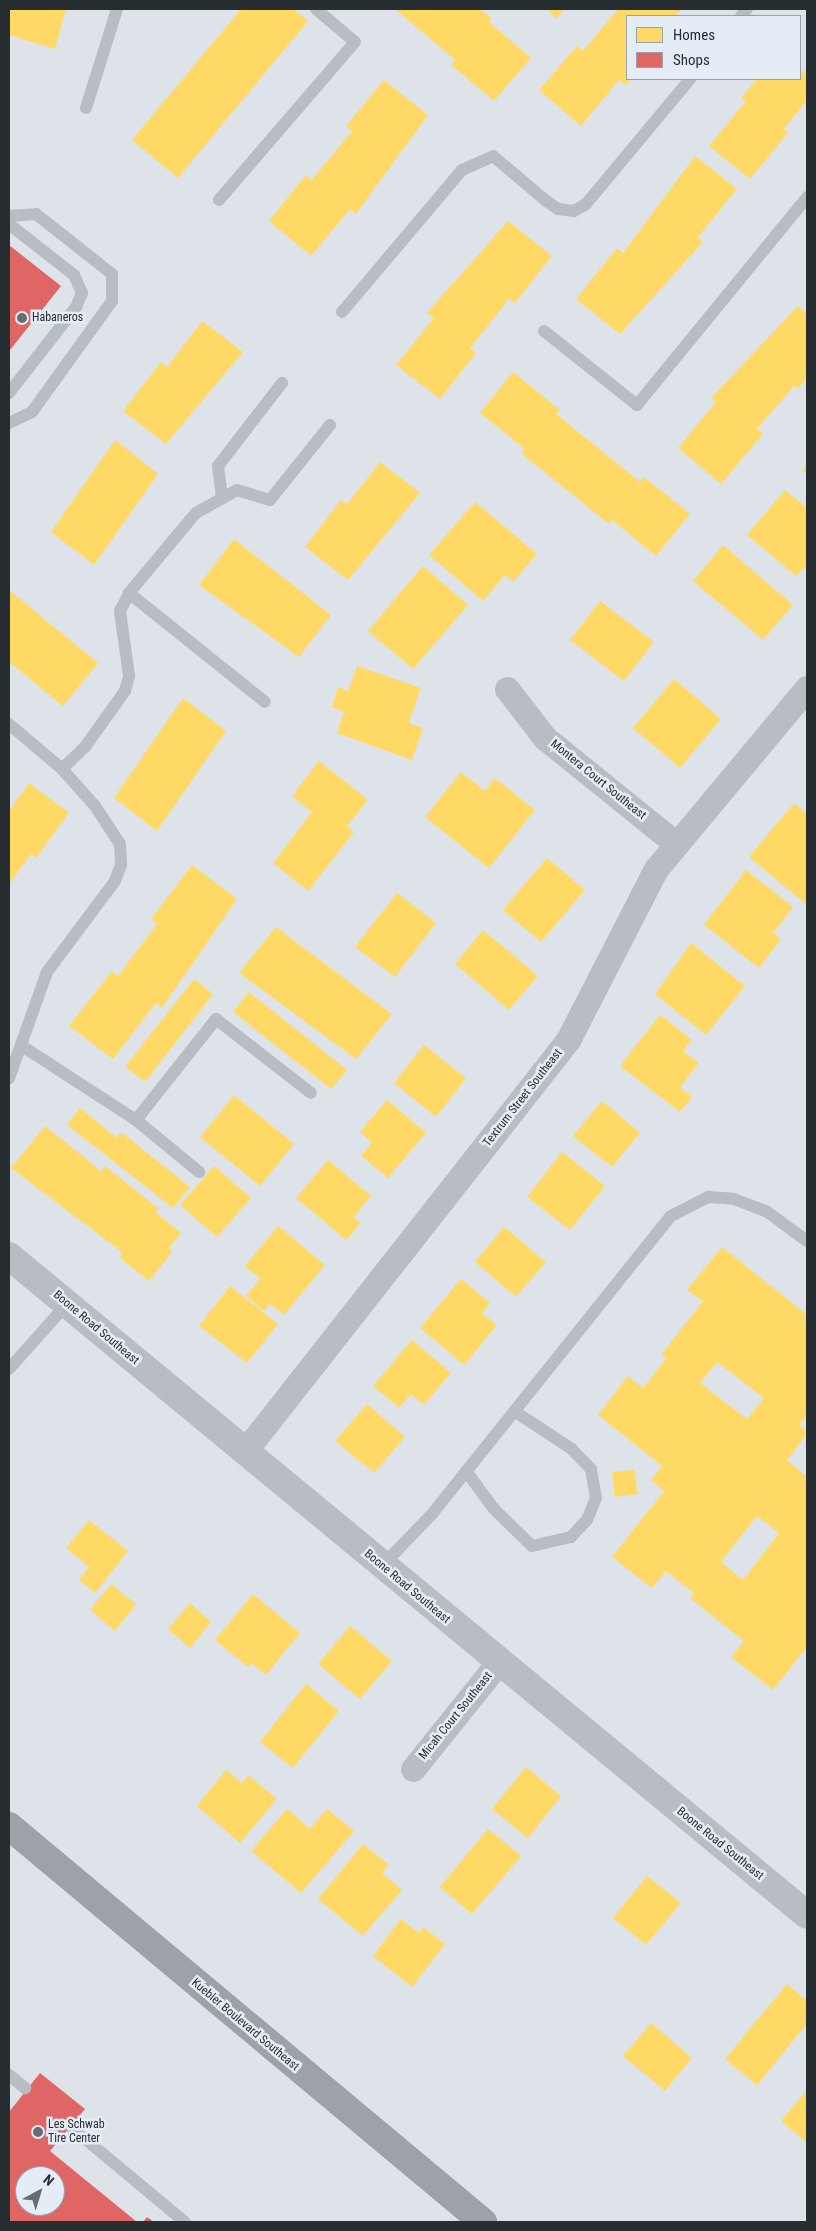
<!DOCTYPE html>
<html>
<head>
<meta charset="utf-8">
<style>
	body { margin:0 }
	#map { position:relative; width:816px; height:2231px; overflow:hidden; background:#dee3e9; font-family:"Roboto Condensed",sans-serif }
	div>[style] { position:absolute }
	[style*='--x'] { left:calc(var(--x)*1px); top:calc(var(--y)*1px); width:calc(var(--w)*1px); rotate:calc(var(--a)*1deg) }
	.homes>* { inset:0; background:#ffd966 }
	.shops>* { inset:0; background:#e06666 }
	.service>* { height:12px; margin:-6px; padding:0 6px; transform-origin:6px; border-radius:6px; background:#b7bdc2 }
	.minor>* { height:25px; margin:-12.5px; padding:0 12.5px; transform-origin:12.5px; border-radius:12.5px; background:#b7bdc2 }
	.tertiary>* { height:28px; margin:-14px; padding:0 14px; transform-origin:14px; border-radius:14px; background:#b7bdc2 }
	.primary>* { height:28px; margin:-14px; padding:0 14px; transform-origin:14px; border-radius:14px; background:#9ca2a7 }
	.dots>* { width:14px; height:14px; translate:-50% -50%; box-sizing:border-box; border:2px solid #e4ecf6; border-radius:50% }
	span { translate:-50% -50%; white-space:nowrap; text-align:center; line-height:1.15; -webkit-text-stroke:5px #e4ecf6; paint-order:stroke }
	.poi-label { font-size:12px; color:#262e32 }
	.left { translate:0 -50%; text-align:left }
	.street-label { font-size:12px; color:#262e32 }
	.frame { position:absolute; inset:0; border:10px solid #262e32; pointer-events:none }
	.legend { position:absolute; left:626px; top:15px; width:175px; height:65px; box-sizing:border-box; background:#e4ecf6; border:1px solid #98a0a8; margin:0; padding:6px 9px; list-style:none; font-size:15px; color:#262e32 }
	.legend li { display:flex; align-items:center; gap:10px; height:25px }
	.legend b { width:25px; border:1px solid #98a0a8 }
	.north { position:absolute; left:15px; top:2166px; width:50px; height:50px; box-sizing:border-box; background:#e4ecf6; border:1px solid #98a0a8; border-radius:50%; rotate:39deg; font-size:14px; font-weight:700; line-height:20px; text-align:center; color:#262e32 }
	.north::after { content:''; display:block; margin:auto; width:18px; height:22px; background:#666d72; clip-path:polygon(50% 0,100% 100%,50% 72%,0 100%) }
</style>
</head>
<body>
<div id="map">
	<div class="homes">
		<div style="clip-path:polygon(9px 9px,66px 9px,55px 49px,9px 35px)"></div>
		<div style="clip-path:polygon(241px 9px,293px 9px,308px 21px,178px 178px,132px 140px)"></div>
		<div style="clip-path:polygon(395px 9px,480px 9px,492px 19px,489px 22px,531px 58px,494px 101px,451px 65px,455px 60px)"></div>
		<div style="clip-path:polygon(546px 9px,565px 9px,557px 18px)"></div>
		<div style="clip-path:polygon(618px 9px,682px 9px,675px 16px,627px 16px,627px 79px,631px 79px,626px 85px,619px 80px,581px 126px,539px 90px,577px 46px,583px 51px)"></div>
		<div style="clip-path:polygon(800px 69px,807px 75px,807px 100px,784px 129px,788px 133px,750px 179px,709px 146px,746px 101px,741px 98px,757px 79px,800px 79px)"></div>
		<div style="clip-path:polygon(384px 80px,428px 115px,356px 214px,350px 209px,311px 256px,269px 221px,306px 175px,312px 180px,352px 131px,346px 126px)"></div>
		<div style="clip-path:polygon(695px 156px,737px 189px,698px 237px,703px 242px,620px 334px,576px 299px,617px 248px,623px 253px)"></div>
		<div style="clip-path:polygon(508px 221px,552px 256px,515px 303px,509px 299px,470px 348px,476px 353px,440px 399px,396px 365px,434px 318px,427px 313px)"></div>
		<div style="clip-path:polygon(798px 306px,807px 314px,807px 378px,798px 389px,794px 386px,757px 429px,763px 434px,721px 484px,678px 448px,716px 402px,711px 398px)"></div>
		<div style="clip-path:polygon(202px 321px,243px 352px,166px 444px,123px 411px,161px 362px,167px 367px)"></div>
		<div style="clip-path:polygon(513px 372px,560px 410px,556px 414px,640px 482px,644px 477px,690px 514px,656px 556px,612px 520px,609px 524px,521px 453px,525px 449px,480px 413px)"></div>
		<div style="clip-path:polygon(115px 440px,158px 474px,94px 565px,51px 532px)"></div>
		<div style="clip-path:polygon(380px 462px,420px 493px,348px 580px,305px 547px,341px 500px,347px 504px)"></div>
		<div style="clip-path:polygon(807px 464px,807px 474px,802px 470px)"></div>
		<div style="clip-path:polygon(785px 490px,807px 508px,807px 566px,796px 576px,747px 535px)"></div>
		<div style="clip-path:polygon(475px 502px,537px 554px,513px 582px,505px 575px,483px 601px,429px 555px)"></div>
		<div style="clip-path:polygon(234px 539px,331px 615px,299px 657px,199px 585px)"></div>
		<div style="clip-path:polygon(723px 545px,793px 605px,763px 640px,693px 581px)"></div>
		<div style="clip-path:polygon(423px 566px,468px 605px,413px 669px,368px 631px)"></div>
		<div style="clip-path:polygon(9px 590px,98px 663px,63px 706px,9px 662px)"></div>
		<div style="clip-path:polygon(600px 601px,654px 642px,624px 681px,570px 640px)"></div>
		<div style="clip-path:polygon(357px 666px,421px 688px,409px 723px,423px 728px,412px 760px,337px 733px,344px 712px,332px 707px,338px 687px,348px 691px)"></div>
		<div style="clip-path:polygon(674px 679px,721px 719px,680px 768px,633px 728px)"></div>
		<div style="clip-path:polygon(183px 698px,226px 731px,157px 831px,114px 798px)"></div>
		<div style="clip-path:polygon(319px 761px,368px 800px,347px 826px,354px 832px,308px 891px,273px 863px,312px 812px,292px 796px)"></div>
		<div style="clip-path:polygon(461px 772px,485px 791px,495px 778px,535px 810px,489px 868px,425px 817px)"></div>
		<div style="clip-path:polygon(29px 783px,69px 813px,36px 858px,31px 854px,9px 884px,9px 811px)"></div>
		<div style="clip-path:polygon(794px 803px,807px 814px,807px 905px,749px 857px)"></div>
		<div style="clip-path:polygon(547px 858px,585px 890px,541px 942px,503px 910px)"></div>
		<div style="clip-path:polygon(192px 865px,237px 899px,162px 1008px,156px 1003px,113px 1059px,69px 1026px,112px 971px,118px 976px,157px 924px,151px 919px)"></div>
		<div style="clip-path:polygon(746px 870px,793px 907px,773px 933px,781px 939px,759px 968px,704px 925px)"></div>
		<div style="clip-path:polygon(397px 893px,436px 923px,395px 977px,355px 947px)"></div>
		<div style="clip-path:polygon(276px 927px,392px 1014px,356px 1059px,239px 973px)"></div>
		<div style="clip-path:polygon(483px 930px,538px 976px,509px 1010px,455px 964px)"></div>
		<div style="clip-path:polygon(691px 943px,745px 986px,706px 1035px,655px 994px)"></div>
		<div style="clip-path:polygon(194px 979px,213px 994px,145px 1082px,125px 1067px)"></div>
		<div style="clip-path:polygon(249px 992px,347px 1070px,331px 1089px,233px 1012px)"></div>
		<div style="clip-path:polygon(660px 1015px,692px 1040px,683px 1051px,699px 1063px,680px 1087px,692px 1097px,680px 1112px,620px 1066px)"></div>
		<div style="clip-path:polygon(424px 1045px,466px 1078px,436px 1117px,394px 1083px)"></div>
		<div style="clip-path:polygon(234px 1095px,294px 1144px,260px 1186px,200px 1137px)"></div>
		<div style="clip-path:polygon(387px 1100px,426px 1133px,388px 1178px,361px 1156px,372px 1143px,360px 1132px)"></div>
		<div style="clip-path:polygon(602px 1101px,640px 1133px,612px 1167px,573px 1136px)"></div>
		<div style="clip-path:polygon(80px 1108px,117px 1138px,121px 1132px,190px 1187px,173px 1208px,67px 1125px)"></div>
		<div style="clip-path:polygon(45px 1126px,101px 1171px,105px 1166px,159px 1209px,156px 1213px,181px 1233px,169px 1248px,173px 1251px,149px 1281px,120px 1258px,122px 1252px,11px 1168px)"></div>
		<div style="clip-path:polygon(562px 1152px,605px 1186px,570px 1230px,527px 1197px)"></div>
		<div style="clip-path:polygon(328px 1160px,371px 1196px,354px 1217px,361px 1223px,346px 1240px,296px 1198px)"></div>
		<div style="clip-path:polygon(214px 1166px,251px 1198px,217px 1237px,180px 1205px)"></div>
		<div style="clip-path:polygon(278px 1226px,325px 1265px,284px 1315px,270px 1304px,264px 1311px,246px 1296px,260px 1279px,245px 1266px)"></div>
		<div style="clip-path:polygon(504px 1227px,546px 1262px,516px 1297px,475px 1262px)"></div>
		<div style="clip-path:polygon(evenodd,722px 1247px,807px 1315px,807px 1414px,800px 1424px,807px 1434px,787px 1460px,807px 1477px,807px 1647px,773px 1690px,731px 1657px,744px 1641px,690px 1598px,694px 1593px,666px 1571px,652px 1588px,612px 1557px,664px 1491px,651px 1480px,662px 1466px,598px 1415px,628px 1376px,643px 1388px,666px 1359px,661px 1355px,703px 1301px,687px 1290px,722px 1247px,717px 1362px,764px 1398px,747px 1419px,700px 1383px,717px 1362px,722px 1247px,757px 1516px,779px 1533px,743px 1580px,721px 1562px,757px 1516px)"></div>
		<div style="clip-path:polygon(461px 1279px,490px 1303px,482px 1313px,497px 1325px,464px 1365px,420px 1328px)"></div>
		<div style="clip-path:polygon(230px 1286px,278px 1324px,247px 1363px,199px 1326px)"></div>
		<div style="clip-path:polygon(412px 1340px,451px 1373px,424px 1405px,411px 1394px,399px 1408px,373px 1386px)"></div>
		<div style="clip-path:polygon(367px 1404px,405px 1437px,374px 1473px,335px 1441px)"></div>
		<div style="clip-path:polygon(634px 1470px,638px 1494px,615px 1497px,612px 1472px)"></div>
		<div style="clip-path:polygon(89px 1520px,128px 1551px,95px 1593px,79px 1580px,89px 1567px,66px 1548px)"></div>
		<div style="clip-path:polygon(111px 1584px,136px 1604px,115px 1631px,90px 1610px)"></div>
		<div style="clip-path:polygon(253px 1594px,300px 1633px,266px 1675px,252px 1663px,248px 1667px,215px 1640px)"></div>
		<div style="clip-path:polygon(190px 1603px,211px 1622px,190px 1648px,168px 1629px)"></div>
		<div style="clip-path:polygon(350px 1626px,392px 1661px,360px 1699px,318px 1664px)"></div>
		<div style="clip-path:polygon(306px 1684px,339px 1711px,293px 1768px,260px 1742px)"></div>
		<div style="clip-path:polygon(526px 1767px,561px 1796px,528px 1838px,492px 1809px)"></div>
		<div style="clip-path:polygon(226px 1770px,242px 1783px,248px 1775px,277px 1799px,240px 1843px,197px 1806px)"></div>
		<div style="clip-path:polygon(287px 1809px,310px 1829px,327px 1809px,354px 1831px,301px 1893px,251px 1851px)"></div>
		<div style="clip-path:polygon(488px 1829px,521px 1856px,472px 1914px,440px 1887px)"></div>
		<div style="clip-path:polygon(363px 1844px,389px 1865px,382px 1873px,402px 1890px,363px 1936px,318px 1899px)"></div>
		<div style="clip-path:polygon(647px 1876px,681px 1903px,646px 1945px,613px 1918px)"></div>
		<div style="clip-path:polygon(401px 1919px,419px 1933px,423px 1927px,445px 1944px,412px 1987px,373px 1956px)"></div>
		<div style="clip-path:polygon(787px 1984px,807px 2001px,807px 2024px,757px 2085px,725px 2059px)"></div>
		<div style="clip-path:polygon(651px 2023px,692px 2058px,665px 2091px,623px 2056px)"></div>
		<div style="clip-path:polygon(807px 2090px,807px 2143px,781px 2121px)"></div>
	</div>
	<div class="shops">
		<div style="clip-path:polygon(9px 245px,61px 286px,10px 350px,9px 349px)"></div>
		<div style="clip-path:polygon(evenodd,40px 2073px,85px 2109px,50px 2151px,137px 2222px,9px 2222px,9px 2112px,40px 2073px,25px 2176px,55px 2176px,55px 2206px,25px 2206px,25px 2176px)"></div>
		<div style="clip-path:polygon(147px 2217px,154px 2222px,143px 2222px)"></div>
	</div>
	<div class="service">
		<div style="--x:741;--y:16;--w:9;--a:-49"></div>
		<div style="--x:86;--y:108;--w:104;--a:-72.6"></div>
		<div style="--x:219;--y:200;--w:208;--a:-49.3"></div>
		<div style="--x:355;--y:42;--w:51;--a:-139.8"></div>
		<div style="--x:9;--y:216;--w:27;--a:-4"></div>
		<div style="--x:36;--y:214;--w:97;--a:38.3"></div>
		<div style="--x:112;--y:274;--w:27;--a:90"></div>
		<div style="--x:112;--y:301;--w:137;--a:125.8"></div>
		<div style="--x:32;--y:412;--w:25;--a:154"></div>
		<div style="--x:9;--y:224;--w:83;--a:38.1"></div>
		<div style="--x:74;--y:275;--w:20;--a:66"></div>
		<div style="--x:82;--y:293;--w:15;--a:113"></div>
		<div style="--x:76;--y:307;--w:109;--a:127.9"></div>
		<div style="--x:342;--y:312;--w:186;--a:-49.8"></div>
		<div style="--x:462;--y:170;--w:34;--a:-24"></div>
		<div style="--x:493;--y:156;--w:68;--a:40.2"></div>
		<div style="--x:545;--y:200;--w:16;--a:35"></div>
		<div style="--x:558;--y:209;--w:16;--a:7"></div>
		<div style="--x:574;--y:211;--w:14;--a:-30"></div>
		<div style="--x:586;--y:204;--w:163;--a:-50.2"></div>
		<div style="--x:544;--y:331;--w:119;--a:38.5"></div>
		<div style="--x:637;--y:405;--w:269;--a:-50.7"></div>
		<div style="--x:222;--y:498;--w:32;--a:-97"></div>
		<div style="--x:218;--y:466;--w:105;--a:-52.4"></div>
		<div style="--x:129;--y:593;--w:174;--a:38.7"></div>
		<div style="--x:9;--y:724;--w:70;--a:40.3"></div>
		<div style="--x:62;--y:769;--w:50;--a:48.3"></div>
		<div style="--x:95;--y:806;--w:45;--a:56.7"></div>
		<div style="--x:120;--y:844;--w:21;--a:87"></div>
		<div style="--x:121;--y:865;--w:17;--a:111"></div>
		<div style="--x:115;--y:881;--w:114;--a:126.8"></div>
		<div style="--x:47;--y:972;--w:113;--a:109.7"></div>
		<div style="--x:62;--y:769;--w:32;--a:-44"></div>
		<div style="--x:85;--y:747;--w:69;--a:-54.5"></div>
		<div style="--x:125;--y:691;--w:16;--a:-75"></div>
		<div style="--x:129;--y:676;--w:66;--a:-97.9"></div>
		<div style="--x:120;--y:611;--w:20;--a:-63"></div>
		<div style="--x:129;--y:593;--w:104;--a:-50.1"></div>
		<div style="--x:196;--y:513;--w:47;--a:-29.3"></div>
		<div style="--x:237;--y:490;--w:34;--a:17"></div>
		<div style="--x:270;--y:500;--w:96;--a:-51.3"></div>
		<div style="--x:22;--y:1046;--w:136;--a:33"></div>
		<div style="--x:136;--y:1120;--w:82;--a:39.5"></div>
		<div style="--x:136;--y:1120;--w:129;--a:-51.6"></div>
		<div style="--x:216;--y:1019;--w:120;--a:37.9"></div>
		<div style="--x:9;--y:1369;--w:87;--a:-48.3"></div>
		<div style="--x:466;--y:1471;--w:47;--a:53.6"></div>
		<div style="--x:494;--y:1509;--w:53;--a:44.2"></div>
		<div style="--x:532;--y:1546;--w:40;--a:-13"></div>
		<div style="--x:571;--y:1537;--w:23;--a:-47"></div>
		<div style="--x:587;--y:1520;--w:24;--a:-68"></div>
		<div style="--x:596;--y:1498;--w:29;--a:-100"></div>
		<div style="--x:591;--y:1469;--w:28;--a:-134"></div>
		<div style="--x:572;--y:1449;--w:69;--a:-146.8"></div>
		<div style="--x:382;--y:1566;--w:72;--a:-46.1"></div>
		<div style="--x:432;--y:1514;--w:382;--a:-51.3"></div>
		<div style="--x:671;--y:1216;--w:42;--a:-27.2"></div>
		<div style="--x:708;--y:1197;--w:26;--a:4"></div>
		<div style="--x:734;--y:1199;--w:34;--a:21"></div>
		<div style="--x:766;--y:1211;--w:51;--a:36.2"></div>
		<div style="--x:9;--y:2075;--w:21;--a:39"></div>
		<div style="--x:72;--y:2128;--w:147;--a:39.8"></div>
	</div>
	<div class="minor">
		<div style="--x:507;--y:689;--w:62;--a:52.2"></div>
		<div style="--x:545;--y:738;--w:167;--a:38.9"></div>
		<div style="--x:245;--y:1451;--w:523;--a:-51.84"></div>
		<div style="--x:568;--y:1040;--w:192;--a:-62.8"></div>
		<div style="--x:656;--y:869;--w:236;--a:-50.2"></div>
		<div style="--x:413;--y:1769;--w:136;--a:-51.3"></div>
	</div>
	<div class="tertiary">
		<div style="--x:9;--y:1256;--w:1035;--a:39.55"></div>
	</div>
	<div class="primary">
		<div style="--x:9;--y:1826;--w:618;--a:39.88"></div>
	</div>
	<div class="dots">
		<div style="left:22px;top:318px;background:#666d72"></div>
		<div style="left:38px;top:2132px;background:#666d72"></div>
	</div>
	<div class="poi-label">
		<span class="left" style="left:32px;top:318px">Habaneros</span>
		<span class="left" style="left:48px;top:2132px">Les Schwab<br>Tire Center</span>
	</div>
	<div class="street-label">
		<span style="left:598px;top:780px;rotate:39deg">Montera Court Southeast</span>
		<span style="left:523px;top:1098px;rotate:-52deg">Textrum Street Southeast</span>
		<span style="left:96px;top:1328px;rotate:40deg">Boone Road Southeast</span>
		<span style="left:407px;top:1587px;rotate:40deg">Boone Road Southeast</span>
		<span style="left:456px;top:1716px;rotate:-51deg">Micah Court Southeast</span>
		<span style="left:720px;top:1844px;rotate:39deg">Boone Road Southeast</span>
		<span style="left:245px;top:2025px;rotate:40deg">Kuebler Boulevard Southeast</span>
	</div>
	<div class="frame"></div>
	<ul class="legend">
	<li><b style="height:14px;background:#ffd966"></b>Homes</li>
	<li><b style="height:14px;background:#e06666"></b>Shops</li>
	</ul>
	<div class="north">N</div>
</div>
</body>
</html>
